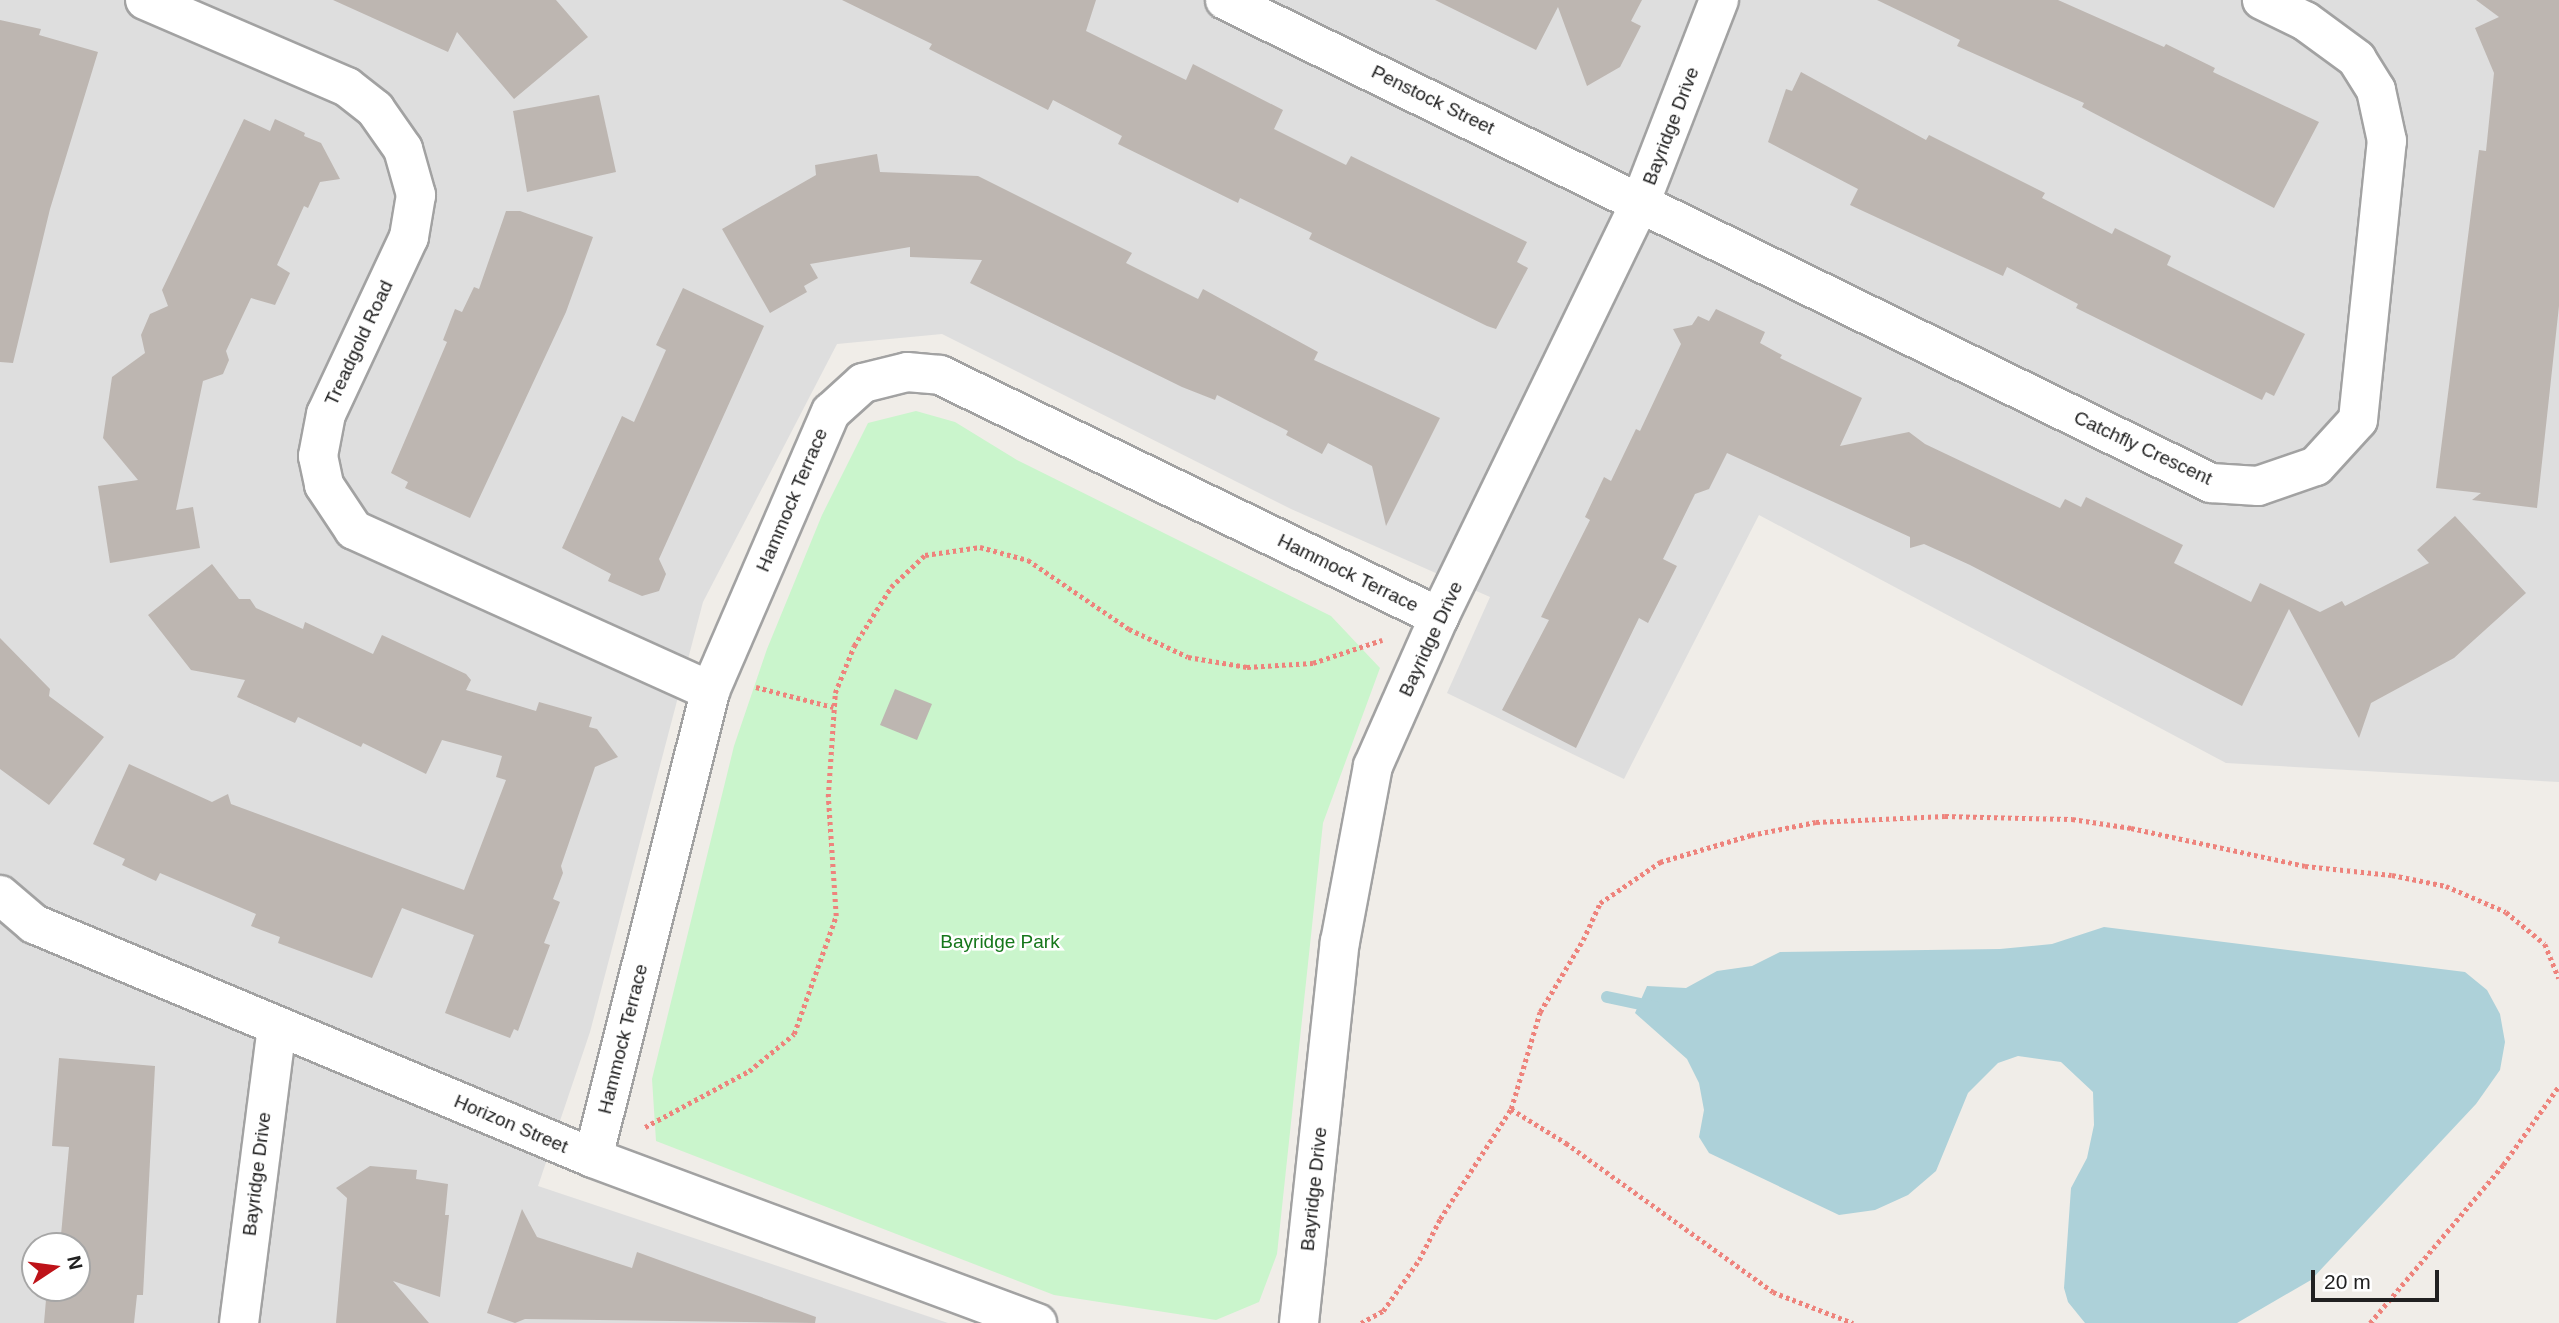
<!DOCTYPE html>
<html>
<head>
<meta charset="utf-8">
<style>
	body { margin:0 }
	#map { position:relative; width:2559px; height:1323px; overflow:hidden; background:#f0ede8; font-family:Helvetica,sans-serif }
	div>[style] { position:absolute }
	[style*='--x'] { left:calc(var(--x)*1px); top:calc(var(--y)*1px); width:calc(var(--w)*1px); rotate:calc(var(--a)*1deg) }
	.residential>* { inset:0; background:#dedede }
	.park>* { inset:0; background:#caf5cc }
	.water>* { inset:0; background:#add1d9 }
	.stream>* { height:12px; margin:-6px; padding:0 6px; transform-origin:6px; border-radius:6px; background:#add1d9 }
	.building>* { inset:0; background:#bdb6b1 }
	.path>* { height:4.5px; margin-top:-2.25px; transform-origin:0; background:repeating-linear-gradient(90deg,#ee837c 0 3.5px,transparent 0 7px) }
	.roads { filter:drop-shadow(2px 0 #a2a2a2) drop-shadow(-2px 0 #a2a2a2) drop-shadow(0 2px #a2a2a2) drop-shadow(0 -2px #a2a2a2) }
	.minor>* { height:38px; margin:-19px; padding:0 19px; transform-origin:19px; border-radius:19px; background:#fff }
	span { translate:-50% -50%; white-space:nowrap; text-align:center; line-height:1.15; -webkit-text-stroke:5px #fff; paint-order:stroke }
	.street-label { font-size:19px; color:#212121 }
	.park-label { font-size:19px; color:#16771b }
	.north { position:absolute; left:21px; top:1232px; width:70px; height:70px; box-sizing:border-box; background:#fff; border:2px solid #a6a6a6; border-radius:50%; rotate:77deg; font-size:19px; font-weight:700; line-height:28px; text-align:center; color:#212121 }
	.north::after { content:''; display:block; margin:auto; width:24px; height:32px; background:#be1319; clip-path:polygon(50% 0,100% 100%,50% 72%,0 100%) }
	.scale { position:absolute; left:2311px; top:1270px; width:128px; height:32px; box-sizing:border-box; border:4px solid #212121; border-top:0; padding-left:9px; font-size:21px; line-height:24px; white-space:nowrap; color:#212121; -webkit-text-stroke:5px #fff; paint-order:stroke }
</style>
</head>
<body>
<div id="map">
	<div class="residential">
		<div style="clip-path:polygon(evenodd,0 0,2559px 0,2559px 782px,2226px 763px,1759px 515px,1624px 779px,1447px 693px,1490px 597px,1291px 509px,942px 334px,837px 344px,703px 602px,590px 1032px,538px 1186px,948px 1323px,0 1323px,0 0,35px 1246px,77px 1246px,77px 1288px,35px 1288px,35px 1246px)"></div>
	</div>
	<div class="park">
		<div style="clip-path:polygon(916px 411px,955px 422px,1017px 460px,1331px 616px,1380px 668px,1323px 823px,1277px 1254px,1259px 1302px,1216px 1320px,1054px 1295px,656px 1141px,652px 1079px,734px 746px,767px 649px,822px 515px,868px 423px)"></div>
	</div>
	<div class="water">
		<div style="clip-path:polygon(2104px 927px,2465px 972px,2487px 990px,2500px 1014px,2505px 1042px,2500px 1070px,2476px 1104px,2311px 1280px,2237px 1323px,2085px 1323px,2068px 1302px,2064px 1288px,2071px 1188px,2087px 1158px,2094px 1125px,2093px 1092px,2061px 1062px,2018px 1056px,1998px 1063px,1968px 1093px,1936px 1171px,1908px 1195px,1875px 1210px,1839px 1215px,1709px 1153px,1699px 1137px,1704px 1110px,1699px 1083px,1687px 1059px,1635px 1013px,1647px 986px,1686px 988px,1717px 971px,1752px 966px,1780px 952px,2000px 949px,2052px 944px)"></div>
	</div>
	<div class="stream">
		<div style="--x:1607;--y:997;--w:48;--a:12"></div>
	</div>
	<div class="building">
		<div style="clip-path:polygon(333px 0,556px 0,588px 37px,514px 99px,457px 32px,448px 52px)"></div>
		<div style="clip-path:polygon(842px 0,1096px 0,1086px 31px,1186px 80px,1193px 64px,1283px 110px,1274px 129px,1346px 165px,1351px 156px,1527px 242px,1517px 262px,1528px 268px,1496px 329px,1487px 326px,1309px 239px,1312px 233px,1240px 198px,1238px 203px,1118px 144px,1122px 136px,1053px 100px,1048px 110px,929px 49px,932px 44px)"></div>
		<div style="clip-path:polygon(1435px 0,1642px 0,1631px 21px,1641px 26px,1620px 67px,1587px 86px,1558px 7px,1536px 50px)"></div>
		<div style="clip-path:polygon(1877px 0,2058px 0,2164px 47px,2166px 44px,2215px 68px,2213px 72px,2319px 122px,2274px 208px,2082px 107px,2084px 103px,1957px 46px,1960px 40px)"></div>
		<div style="clip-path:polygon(2476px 0,2559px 0,2559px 306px,2537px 508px,2472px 500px,2481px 493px,2436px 488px,2479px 150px,2486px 151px,2494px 73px,2475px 28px,2499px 17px)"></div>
		<div style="clip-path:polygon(0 20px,41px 29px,39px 35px,98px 52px,50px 209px,13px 363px,0 362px)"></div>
		<div style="clip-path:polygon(1801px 72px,1926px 140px,1929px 135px,2045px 193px,2042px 198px,2112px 234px,2115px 228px,2171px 256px,2167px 265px,2305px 334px,2274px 396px,2266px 392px,2262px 400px,2076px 308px,2078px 304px,2007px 267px,2003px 276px,1850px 205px,1858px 189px,1768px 142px,1786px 89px,1792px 91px)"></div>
		<div style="clip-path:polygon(599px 95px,616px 172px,527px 192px,513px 111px)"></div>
		<div style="clip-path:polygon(244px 119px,270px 131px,275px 119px,305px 133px,304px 136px,321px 143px,340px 179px,320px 182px,308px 208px,304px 206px,277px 265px,290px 273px,275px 305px,251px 298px,226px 351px,229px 360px,223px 374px,203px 381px,176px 510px,193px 507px,200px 548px,110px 563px,98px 486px,138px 480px,103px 438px,112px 377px,145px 353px,141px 335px,150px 314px,168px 306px,162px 290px)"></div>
		<div style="clip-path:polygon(877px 154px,880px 172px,978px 176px,1132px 253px,1126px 263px,1198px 299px,1203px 289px,1318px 352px,1314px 360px,1440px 418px,1386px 526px,1372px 466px,1328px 443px,1322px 454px,1286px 435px,1288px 431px,1217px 395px,1215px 400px,1182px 387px,970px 283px,982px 260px,910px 257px,910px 247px,810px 264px,818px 278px,804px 286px,807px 292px,770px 313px,722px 229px,816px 175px,815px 165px)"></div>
		<div style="clip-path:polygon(506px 211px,520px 211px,593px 237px,566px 312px,470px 518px,405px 488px,408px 482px,391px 473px,447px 342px,443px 340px,455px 309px,462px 312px,474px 287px,479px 289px)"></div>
		<div style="clip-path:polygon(683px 288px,764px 326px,659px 559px,666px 574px,659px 591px,642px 596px,608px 581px,611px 574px,562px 548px,622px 416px,634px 422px,666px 350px,656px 345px)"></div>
		<div style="clip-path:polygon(1716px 309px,1765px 332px,1760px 343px,1782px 355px,1780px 358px,1862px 398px,1840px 446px,1909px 432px,1925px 444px,2060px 508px,2065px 499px,2081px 507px,2086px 497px,2183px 545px,2174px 563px,2251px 602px,2260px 583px,2320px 612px,2342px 601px,2345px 606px,2429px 563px,2417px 550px,2455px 516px,2526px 593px,2454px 658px,2371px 703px,2359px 738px,2289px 609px,2242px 706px,1970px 565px,1924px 544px,1910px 548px,1910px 537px,1727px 453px,1709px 489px,1695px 494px,1663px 559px,1677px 566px,1648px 623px,1639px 618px,1576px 748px,1502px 710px,1549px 620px,1541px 617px,1590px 520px,1585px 517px,1604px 477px,1611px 481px,1636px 429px,1640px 431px,1681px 344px,1673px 329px,1692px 325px,1698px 316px,1709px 321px)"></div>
		<div style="clip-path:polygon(212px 564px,239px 599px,250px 599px,256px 608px,303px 629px,305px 622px,373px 654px,382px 635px,466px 674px,471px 680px,466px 690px,536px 711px,539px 702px,592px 717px,589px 727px,597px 729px,618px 757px,595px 767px,561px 866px,563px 873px,553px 899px,560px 902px,544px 943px,550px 945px,518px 1031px,514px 1029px,510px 1038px,445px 1013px,474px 935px,402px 908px,372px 978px,278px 943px,280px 937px,251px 926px,256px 914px,160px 873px,156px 881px,122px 865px,125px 859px,93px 844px,129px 764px,212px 802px,228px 794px,231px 804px,464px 890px,506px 780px,496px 777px,502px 756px,442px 740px,426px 774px,363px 743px,361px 747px,298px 717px,295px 723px,237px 697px,245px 680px,191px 670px,148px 615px)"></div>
		<div style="clip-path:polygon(0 638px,50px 689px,49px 696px,104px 737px,49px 805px,0 769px)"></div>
		<div style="clip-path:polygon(895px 689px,932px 704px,917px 740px,880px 725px)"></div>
		<div style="clip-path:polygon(59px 1058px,155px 1066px,143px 1295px,137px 1295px,134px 1323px,44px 1323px,47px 1288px,77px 1288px,77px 1246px,60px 1246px,69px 1147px,52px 1146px)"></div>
		<div style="clip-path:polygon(370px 1166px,417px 1170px,416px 1179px,448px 1184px,445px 1215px,449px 1215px,440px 1297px,393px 1281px,429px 1323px,336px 1323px,347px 1198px,336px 1188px)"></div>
		<div style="clip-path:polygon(522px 1209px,537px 1237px,632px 1268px,637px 1252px,816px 1317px,815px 1323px,525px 1319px,515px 1323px,487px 1313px)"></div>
	</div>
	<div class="path">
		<div style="--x:756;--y:687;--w:80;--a:14.6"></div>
		<div style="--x:1511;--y:1109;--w:65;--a:31.7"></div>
		<div style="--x:1566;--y:1143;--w:255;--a:35.7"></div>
		<div style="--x:1773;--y:1292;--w:86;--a:21.2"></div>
		<div style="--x:645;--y:1127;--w:118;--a:-28.3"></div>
		<div style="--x:749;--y:1071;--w:58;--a:-39.4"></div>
		<div style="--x:794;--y:1034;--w:125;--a:-70.4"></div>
		<div style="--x:836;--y:916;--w:119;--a:-93.8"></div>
		<div style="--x:828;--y:797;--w:104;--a:-86.1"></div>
		<div style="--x:835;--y:693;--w:51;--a:-68"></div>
		<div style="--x:854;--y:646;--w:70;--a:-57.9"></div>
		<div style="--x:891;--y:587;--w:47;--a:-43.3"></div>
		<div style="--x:925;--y:555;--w:56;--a:-8.3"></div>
		<div style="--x:980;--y:547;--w:50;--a:15.2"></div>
		<div style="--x:1028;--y:560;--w:122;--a:34.3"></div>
		<div style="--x:1129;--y:629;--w:65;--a:25.4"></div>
		<div style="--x:1188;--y:657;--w:60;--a:9.6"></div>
		<div style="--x:1247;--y:667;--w:66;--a:-3.5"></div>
		<div style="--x:1313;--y:663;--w:73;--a:-18.4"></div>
		<div style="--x:1361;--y:1323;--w:25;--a:-29"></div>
		<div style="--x:1383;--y:1311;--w:62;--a:-54.8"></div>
		<div style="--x:1419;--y:1260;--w:46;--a:-62.9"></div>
		<div style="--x:1440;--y:1219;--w:131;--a:-57.2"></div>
		<div style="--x:1511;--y:1109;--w:101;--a:-73.4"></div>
		<div style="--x:1540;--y:1012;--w:84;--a:-59.2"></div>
		<div style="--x:1583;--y:940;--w:41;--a:-65.3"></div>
		<div style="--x:1600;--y:903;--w:73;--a:-34.3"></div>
		<div style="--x:1660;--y:862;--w:95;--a:-16.5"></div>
		<div style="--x:1751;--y:835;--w:66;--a:-11.3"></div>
		<div style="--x:1816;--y:822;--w:129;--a:-2.7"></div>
		<div style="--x:1945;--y:816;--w:127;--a:1.4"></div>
		<div style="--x:2072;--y:819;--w:60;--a:8.7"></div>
		<div style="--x:2131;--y:828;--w:178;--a:12.3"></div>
		<div style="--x:2305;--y:866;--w:87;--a:5.9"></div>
		<div style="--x:2392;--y:875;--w:55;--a:11.5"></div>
		<div style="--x:2446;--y:886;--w:65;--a:23.4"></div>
		<div style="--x:2506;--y:912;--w:50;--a:39.4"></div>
		<div style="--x:2545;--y:944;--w:37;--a:68"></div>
		<div style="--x:2370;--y:1323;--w:207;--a:-49.9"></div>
		<div style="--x:2503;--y:1165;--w:97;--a:-54.7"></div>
	</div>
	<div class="roads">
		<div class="minor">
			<div style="--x:145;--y:0;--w:220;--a:23.3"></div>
			<div style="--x:347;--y:87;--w:36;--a:38"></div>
			<div style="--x:375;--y:109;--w:49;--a:55"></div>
			<div style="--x:403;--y:149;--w:48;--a:74.2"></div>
			<div style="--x:416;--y:195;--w:43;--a:99.5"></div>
			<div style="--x:409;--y:237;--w:195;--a:115.1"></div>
			<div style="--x:326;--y:414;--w:43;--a:100.8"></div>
			<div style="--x:318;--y:456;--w:30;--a:78"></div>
			<div style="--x:324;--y:485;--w:54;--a:56.3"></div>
			<div style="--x:354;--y:530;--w:391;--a:24.3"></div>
			<div style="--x:1225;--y:0;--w:1098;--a:26.1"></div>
			<div style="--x:2211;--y:483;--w:47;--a:3.7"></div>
			<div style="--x:2258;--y:486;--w:61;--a:-19"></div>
			<div style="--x:2316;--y:466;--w:62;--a:-47.6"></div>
			<div style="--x:2358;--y:420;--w:281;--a:-84.1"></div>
			<div style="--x:2387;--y:141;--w:52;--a:-102.2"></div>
			<div style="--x:2376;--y:90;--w:36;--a:-122"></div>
			<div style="--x:2357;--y:59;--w:64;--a:-143.8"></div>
			<div style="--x:2305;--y:21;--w:48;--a:-154"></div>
			<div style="--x:0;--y:895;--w:45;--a:40.5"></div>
			<div style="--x:34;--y:924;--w:606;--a:22.71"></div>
			<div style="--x:593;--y:1158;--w:474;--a:20.4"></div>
			<div style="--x:593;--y:1158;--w:481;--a:-75.9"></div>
			<div style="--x:710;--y:691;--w:304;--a:-66.6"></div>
			<div style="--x:831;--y:412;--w:43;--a:-42.2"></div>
			<div style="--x:863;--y:383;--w:45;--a:-14"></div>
			<div style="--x:907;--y:372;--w:33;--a:5"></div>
			<div style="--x:940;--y:375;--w:555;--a:25.87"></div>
			<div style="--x:239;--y:1323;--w:299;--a:-82.7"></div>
			<div style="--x:1299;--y:1323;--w:383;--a:-83.9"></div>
			<div style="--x:1340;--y:942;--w:179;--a:-79.4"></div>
			<div style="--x:1373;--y:766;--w:163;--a:-66.1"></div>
			<div style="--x:1439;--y:617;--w:462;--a:-64.1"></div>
			<div style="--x:1641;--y:201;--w:216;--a:-68.8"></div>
		</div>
	</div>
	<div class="street-label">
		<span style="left:1433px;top:100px;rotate:26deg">Penstock Street</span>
		<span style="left:1671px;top:126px;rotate:-69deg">Bayridge Drive</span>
		<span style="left:359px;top:343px;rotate:-65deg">Treadgold Road</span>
		<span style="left:2143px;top:448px;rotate:25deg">Catchfly Crescent</span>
		<span style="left:792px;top:500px;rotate:-67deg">Hammock Terrace</span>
		<span style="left:1348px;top:573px;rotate:26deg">Hammock Terrace</span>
		<span style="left:1431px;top:639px;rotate:-65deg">Bayridge Drive</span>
		<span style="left:623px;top:1039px;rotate:-76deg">Hammock Terrace</span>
		<span style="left:511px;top:1124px;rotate:23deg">Horizon Street</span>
		<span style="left:257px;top:1174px;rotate:-83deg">Bayridge Drive</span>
		<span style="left:1314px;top:1189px;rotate:-84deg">Bayridge Drive</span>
	</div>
	<div class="park-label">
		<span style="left:1000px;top:942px">Bayridge Park</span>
	</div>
	<div class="north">N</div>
	<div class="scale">20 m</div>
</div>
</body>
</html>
